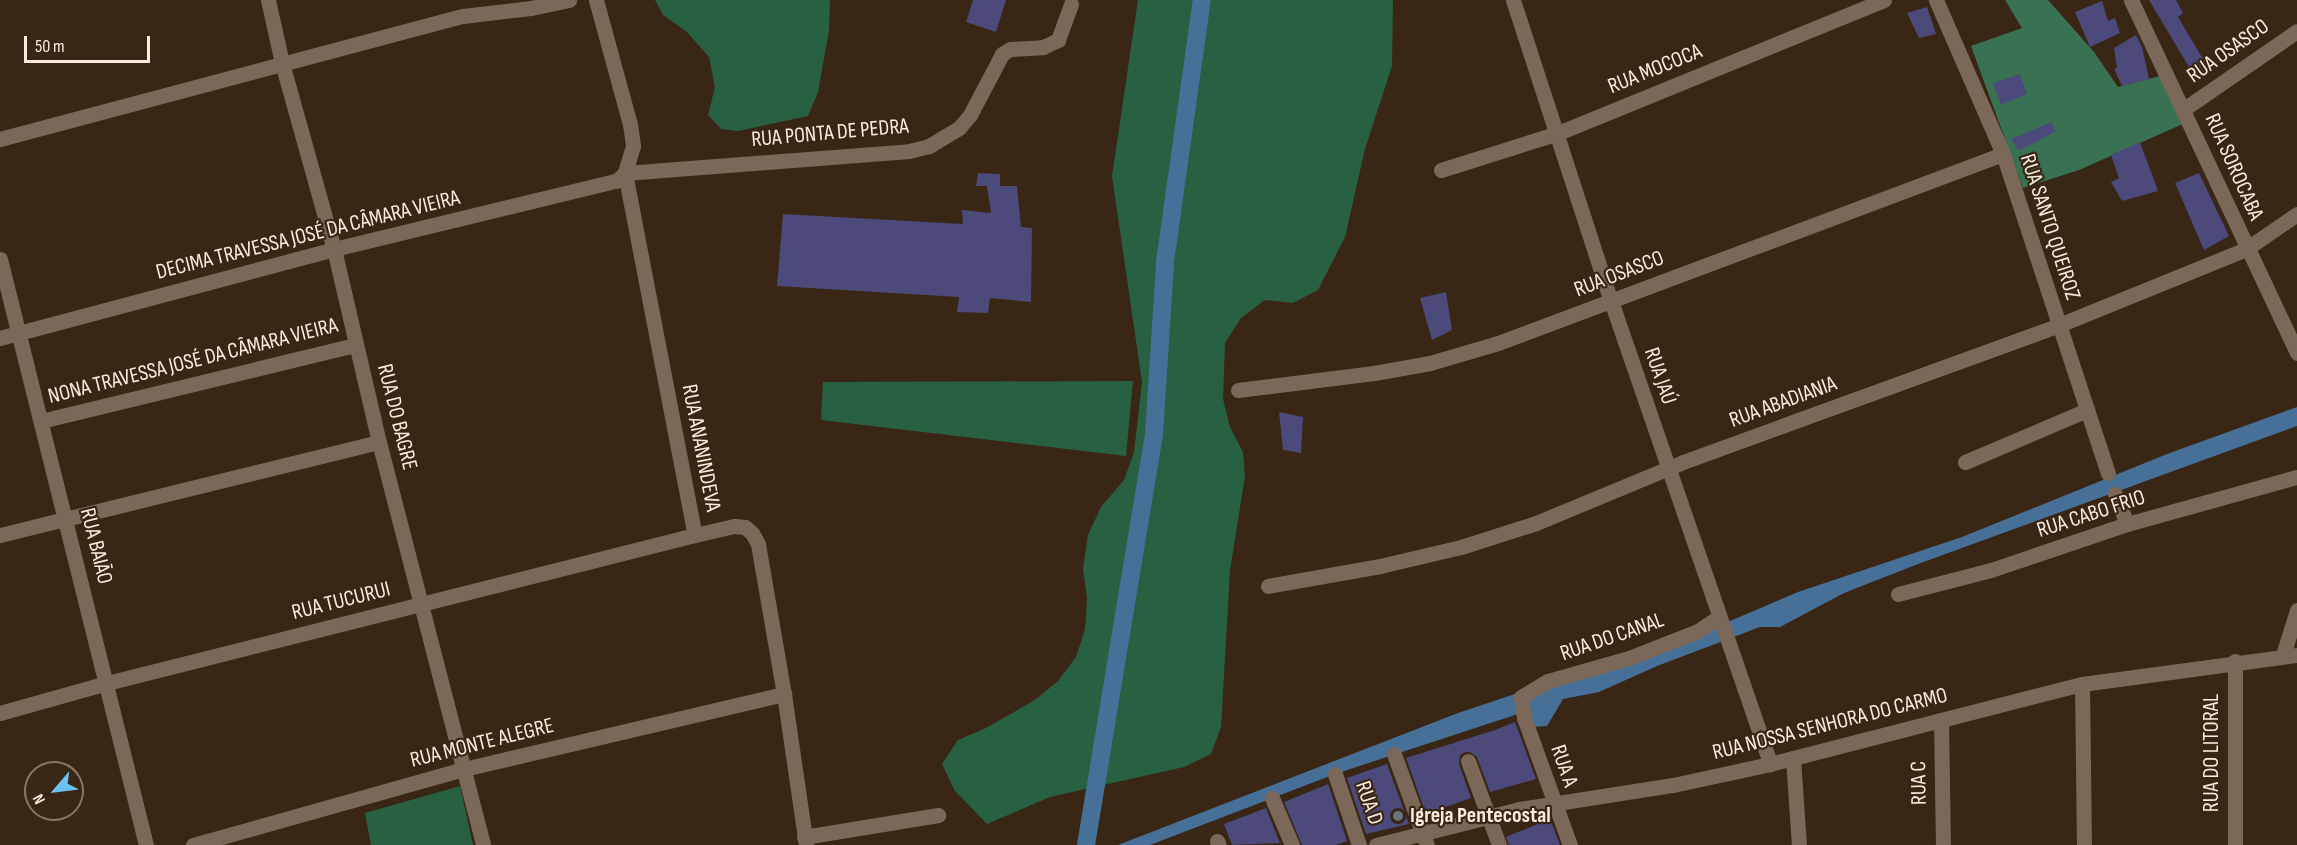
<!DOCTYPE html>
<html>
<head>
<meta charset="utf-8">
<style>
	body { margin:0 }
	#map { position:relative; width:2297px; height:845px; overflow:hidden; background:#3a2615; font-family:"Sofia Sans Condensed",sans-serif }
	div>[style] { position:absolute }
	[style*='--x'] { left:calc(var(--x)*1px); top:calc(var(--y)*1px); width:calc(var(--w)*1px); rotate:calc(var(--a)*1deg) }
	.green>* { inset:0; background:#286042 }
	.forest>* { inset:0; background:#397253 }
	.water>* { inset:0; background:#467098 }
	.canal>* { height:18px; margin:-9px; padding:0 9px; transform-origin:9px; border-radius:9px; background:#467098 }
	.building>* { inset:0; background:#4b4a7a }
	.minor>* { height:15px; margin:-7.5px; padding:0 7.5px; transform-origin:7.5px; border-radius:7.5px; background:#7c6858 }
	.dots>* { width:16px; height:16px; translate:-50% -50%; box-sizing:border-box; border:3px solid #3a2615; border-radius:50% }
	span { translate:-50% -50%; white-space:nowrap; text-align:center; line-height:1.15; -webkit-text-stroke:4.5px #3a2615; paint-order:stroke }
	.street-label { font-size:22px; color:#faece1 }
	.poi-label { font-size:22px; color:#faece1; font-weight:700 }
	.left { translate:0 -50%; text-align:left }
	.north { position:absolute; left:24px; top:761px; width:60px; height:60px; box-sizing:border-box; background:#3a2615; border:2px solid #877567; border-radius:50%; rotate:242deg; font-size:16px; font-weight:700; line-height:24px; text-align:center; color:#faece1 }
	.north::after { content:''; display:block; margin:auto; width:21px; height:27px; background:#6cc3f2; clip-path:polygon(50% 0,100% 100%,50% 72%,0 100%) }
	.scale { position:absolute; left:24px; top:36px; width:126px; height:27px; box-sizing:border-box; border:3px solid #faece1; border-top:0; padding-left:8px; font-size:18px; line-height:21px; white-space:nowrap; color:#faece1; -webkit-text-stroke:4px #3a2615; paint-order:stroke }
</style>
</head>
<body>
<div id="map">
	<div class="green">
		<div style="clip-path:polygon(655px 0,830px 0,829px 30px,818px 92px,808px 116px,738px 131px,721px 129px,708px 115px,715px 87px,709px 57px,687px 32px,663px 15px)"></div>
		<div style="clip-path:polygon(1138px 0,1393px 0,1392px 66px,1365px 149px,1345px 237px,1318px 290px,1293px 303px,1265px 300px,1241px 318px,1225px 343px,1223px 399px,1230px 427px,1243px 452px,1245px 476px,1230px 571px,1221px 727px,1211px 754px,1184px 767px,1050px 797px,987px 824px,955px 791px,942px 764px,958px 740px,986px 728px,1035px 700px,1058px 681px,1076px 657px,1085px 629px,1087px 599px,1083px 568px,1088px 535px,1101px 507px,1124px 480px,1134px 452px,1142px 382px,1112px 176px)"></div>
		<div style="clip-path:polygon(1133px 381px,1126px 456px,821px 420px,823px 382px)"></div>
		<div style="clip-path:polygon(460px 786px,473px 845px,371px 845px,365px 813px)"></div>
	</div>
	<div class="forest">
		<div style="clip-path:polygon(2005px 0,2048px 0,2094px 52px,2118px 87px,2160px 76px,2185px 123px,2079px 170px,2023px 188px,1971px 46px,2022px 28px)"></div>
	</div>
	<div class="water">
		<div style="clip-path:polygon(2297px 407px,2297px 426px,1918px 564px,1844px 593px,1780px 627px,1760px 627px,1657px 666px,1599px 692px,1563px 699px,1547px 726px,1532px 727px,1521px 713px,1335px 774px,1150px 845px,1118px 845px,1458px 713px,1521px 692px,1563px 685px,1629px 664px,1798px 592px,1962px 537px,2167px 454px)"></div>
	</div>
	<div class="canal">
		<div style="--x:1086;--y:845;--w:417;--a:-80.6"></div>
		<div style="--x:1154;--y:434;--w:172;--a:-86.3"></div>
		<div style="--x:1165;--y:262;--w:265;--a:-82"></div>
	</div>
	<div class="building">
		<div style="clip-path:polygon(973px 0,1006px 0,996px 32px,966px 22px)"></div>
		<div style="clip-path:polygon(2149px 0,2176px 0,2183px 13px,2178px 17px,2209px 69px,2195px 77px)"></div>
		<div style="clip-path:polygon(2102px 1px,2108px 21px,2115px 18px,2120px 33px,2090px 47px,2075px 12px)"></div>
		<div style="clip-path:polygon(1927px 7px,1936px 34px,1919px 38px,1907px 13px)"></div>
		<div style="clip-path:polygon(2136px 35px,2142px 47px,2149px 79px,2122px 86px,2114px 69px,2117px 68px,2114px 48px)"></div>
		<div style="clip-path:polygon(2020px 74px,2027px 94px,2001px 105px,1993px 83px)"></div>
		<div style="clip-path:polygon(2052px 122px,2056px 131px,2019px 151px,2011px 139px)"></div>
		<div style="clip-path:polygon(2140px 142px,2158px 191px,2122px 201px,2111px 182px,2119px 178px,2111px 155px)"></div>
		<div style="clip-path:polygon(978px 173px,1000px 174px,1000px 186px,1017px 186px,1021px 227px,1032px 228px,1031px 302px,990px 298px,988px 313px,957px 312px,959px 297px,777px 286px,783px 214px,963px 224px,962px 210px,991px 213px,987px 186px,976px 186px)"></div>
		<div style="clip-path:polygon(2199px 173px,2229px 236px,2204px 250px,2175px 183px)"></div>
		<div style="clip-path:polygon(1446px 292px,1452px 330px,1432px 340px,1420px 298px)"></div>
		<div style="clip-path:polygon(1279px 412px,1303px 417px,1301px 453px,1283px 450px)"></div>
		<div style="clip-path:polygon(1515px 722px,1536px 779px,1490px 792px,1477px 757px,1470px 752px,1465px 752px,1460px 755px,1459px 764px,1471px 798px,1426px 814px,1406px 758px,1495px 730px)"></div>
		<div style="clip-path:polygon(1387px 764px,1409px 824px,1366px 834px,1347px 778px)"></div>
		<div style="clip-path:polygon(1328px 784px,1347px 841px,1336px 845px,1302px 845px,1284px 802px)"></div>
		<div style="clip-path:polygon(1266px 808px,1280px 843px,1232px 845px,1224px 824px)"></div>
		<div style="clip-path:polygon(1550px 819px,1560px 845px,1509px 845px,1506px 837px)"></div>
	</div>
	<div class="minor">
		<div style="--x:268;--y:0;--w:65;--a:77.5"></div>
		<div style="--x:282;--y:63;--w:193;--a:74.4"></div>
		<div style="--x:334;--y:249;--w:198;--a:76.9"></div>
		<div style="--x:379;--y:442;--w:416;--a:75.5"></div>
		<div style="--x:596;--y:0;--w:129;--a:74.7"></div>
		<div style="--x:630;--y:124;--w:22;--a:82"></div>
		<div style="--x:633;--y:146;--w:28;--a:107"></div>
		<div style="--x:625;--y:173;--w:369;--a:79.1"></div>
		<div style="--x:695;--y:535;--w:40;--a:-13"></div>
		<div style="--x:734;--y:526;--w:11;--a:5"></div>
		<div style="--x:745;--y:527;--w:9;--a:41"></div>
		<div style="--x:752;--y:533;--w:13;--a:61"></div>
		<div style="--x:758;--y:544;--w:152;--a:80.2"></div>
		<div style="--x:784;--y:694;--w:153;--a:81.7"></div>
		<div style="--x:1513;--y:0;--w:317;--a:72"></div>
		<div style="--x:1611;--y:301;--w:490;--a:71"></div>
		<div style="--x:1936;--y:0;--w:168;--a:66.5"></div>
		<div style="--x:2003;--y:154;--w:336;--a:71.8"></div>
		<div style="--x:2131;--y:0;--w:390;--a:64.8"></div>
		<div style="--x:2184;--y:109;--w:137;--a:-34.6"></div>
		<div style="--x:0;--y:139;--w:479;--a:-14.9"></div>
		<div style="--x:463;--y:16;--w:68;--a:-6.7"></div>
		<div style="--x:531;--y:8;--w:39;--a:-12"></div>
		<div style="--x:1441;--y:170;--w:123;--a:-17.5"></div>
		<div style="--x:1558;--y:133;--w:352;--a:-22.2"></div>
		<div style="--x:0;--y:259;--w:604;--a:76.01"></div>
		<div style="--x:0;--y:338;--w:346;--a:-14.9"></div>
		<div style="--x:334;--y:249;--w:290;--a:-13.6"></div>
		<div style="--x:616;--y:181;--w:12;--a:-42"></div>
		<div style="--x:625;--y:173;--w:285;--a:-4.4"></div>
		<div style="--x:909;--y:151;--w:21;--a:-14"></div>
		<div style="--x:929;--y:146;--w:35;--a:-31"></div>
		<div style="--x:959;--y:128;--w:17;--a:-50"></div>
		<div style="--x:970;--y:115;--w:69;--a:-62.3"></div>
		<div style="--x:1002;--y:54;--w:9;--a:-32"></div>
		<div style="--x:1010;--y:49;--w:33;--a:-3"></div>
		<div style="--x:1043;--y:47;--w:17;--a:-25"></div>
		<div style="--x:1058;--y:40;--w:38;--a:-70"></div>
		<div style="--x:1238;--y:390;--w:137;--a:-7.1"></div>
		<div style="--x:1374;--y:373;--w:57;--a:-10.1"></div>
		<div style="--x:1430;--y:363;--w:71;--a:-16.4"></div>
		<div style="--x:1498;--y:343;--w:539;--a:-20.52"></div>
		<div style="--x:41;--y:421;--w:324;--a:-13.6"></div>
		<div style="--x:1965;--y:462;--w:133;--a:-23.1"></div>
		<div style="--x:2115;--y:494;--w:32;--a:68"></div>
		<div style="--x:0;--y:535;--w:390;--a:-13.8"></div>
		<div style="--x:1268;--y:586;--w:114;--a:-10.1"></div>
		<div style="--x:1380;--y:566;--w:83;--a:-13.2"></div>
		<div style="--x:1461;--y:547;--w:79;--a:-17.7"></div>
		<div style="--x:1536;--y:523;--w:159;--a:-22.5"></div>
		<div style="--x:1683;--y:462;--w:400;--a:-20"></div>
		<div style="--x:2059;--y:325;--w:202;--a:-22.1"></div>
		<div style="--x:2246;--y:249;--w:62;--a:-34.5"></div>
		<div style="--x:1898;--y:594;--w:96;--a:-14.5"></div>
		<div style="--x:1991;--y:570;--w:144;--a:-18.7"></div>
		<div style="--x:2127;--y:524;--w:176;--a:-15.5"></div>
		<div style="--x:2283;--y:655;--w:47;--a:-72.7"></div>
		<div style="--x:2235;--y:661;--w:184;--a:90"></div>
		<div style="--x:2082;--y:684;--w:161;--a:89.3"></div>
		<div style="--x:0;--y:713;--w:111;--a:-15.7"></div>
		<div style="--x:107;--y:683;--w:606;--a:-14.13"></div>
		<div style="--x:1941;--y:720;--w:125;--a:89.1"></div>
		<div style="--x:1394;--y:754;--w:97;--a:70.1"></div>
		<div style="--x:1793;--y:758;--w:87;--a:86.1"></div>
		<div style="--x:1468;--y:761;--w:90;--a:69.7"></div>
		<div style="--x:1335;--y:774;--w:75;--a:71.3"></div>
		<div style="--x:1272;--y:798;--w:51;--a:66.9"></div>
		<div style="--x:804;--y:837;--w:136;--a:-9.3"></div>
		<div style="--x:1217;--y:841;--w:4;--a:63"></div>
		<div style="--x:193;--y:845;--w:281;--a:-15.7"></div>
		<div style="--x:464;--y:769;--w:329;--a:-13.2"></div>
		<div style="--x:1376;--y:845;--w:147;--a:-14.1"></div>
		<div style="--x:1519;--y:809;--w:156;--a:-8.9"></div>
		<div style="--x:1673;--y:785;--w:99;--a:-12.2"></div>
		<div style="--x:1770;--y:764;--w:322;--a:-14.4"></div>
		<div style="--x:2082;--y:684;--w:217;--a:-7.7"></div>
		<div style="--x:1570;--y:845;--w:135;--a:-109.9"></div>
		<div style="--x:1524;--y:718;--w:21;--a:-98"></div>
		<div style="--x:1521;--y:697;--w:31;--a:-31"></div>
		<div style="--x:1548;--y:681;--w:84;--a:-15.9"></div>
		<div style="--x:1629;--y:658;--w:74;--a:-21.4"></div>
		<div style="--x:1698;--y:631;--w:25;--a:-34"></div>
	</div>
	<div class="dots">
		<div style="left:1398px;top:816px;background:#6b7280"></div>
	</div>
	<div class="street-label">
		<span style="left:2228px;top:51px;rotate:-35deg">RUA OSASCO</span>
		<span style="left:1655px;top:69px;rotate:-22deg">RUA MOCOCA</span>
		<span style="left:830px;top:133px;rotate:-5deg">RUA PONTA DE PEDRA</span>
		<span style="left:2234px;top:167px;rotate:66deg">RUA SOROCABA</span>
		<span style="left:2050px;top:227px;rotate:72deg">RUA SANTO QUEIROZ</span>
		<span style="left:308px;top:235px;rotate:-14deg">DECIMA TRAVESSA JOSÉ DA CÂMARA VIEIRA</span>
		<span style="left:1619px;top:274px;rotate:-21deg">RUA OSASCO</span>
		<span style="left:193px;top:361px;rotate:-14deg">NONA TRAVESSA JOSÉ DA CÂMARA VIEIRA</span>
		<span style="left:1660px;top:376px;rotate:71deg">RUA JAÚ</span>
		<span style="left:1783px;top:402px;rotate:-20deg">RUA ABADIANIA</span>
		<span style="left:397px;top:417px;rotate:76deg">RUA DO BAGRE</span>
		<span style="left:701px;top:448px;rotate:79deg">RUA ANANINDEVA</span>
		<span style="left:2091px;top:514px;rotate:-18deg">RUA CABO FRIO</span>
		<span style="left:96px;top:546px;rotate:76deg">RUA BAIÃO</span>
		<span style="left:341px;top:601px;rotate:-14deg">RUA TUCURUI</span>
		<span style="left:1612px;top:637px;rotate:-19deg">RUA DO CANAL</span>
		<span style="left:1830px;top:724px;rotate:-14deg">RUA NOSSA SENHORA DO CARMO</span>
		<span style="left:482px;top:743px;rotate:-14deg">RUA MONTE ALEGRE</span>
		<span style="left:2212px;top:753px;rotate:-90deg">RUA DO LITORAL</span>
		<span style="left:1564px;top:766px;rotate:71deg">RUA A</span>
		<span style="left:1919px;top:783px;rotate:-91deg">RUA C</span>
		<span style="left:1369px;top:803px;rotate:71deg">RUA D</span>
	</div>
	<div class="poi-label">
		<span class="left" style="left:1410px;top:816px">Igreja Pentecostal</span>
	</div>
	<div class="north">N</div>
	<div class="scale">50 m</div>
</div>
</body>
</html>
